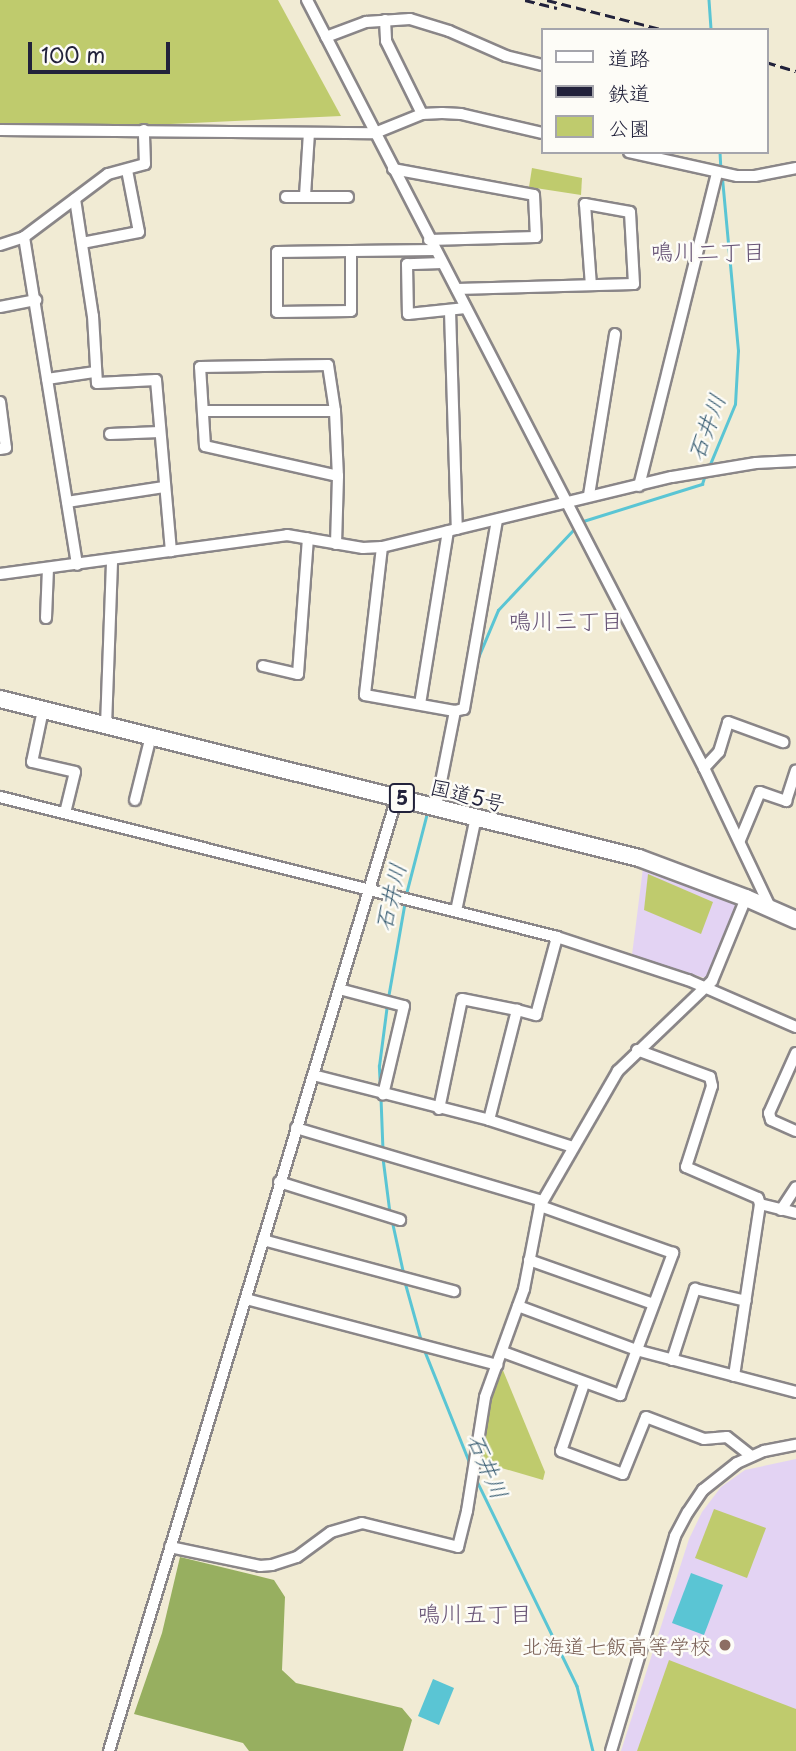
<!DOCTYPE html>
<html>
<head>
<meta charset="utf-8">
<style>
	body { margin:0 }
	#map { position:relative; width:796px; height:1751px; overflow:hidden; background:#f1ebd4; font-family:"Playpen Sans","Klee One",sans-serif }
	div>[style] { position:absolute }
	[style*='--x'] { left:calc(var(--x)*1px); top:calc(var(--y)*1px); width:calc(var(--w)*1px); rotate:calc(var(--a)*1deg) }
	.built>* { inset:0; background:#e3d3f3 }
	.green>* { inset:0; background:#bfcb6d }
	.forest>* { inset:0; background:#97af60 }
	.water>* { inset:0; background:#5ac5d4 }
	.stream>* { height:2.5px; margin:-1.25px; padding:0 1.25px; transform-origin:1.25px; border-radius:1.25px; background:#5ac5d4 }
	.roads { filter:drop-shadow(2px 0 #8a8688) drop-shadow(-2px 0 #8a8688) drop-shadow(0 2px #8a8688) drop-shadow(0 -2px #8a8688) }
	.minor>* { height:10px; margin:-5px; padding:0 5px; transform-origin:5px; border-radius:5px; background:#fff }
	.highway>* { height:16px; margin:-8px; padding:0 8px; transform-origin:8px; border-radius:8px; background:#fff }
	.rail>* { height:2.5px; margin-top:-1.25px; transform-origin:0; background:repeating-linear-gradient(90deg,#22223b 0 10px,transparent 0 15px) }
	.dots>* { width:19px; height:19px; translate:-50% -50%; box-sizing:border-box; border:4px solid #fdfcf7; border-radius:50% }
	span { translate:-50% -50%; white-space:nowrap; text-align:center; line-height:1.15; -webkit-text-stroke:5px #fdfcf7; paint-order:stroke }
	.shield-label span { padding:2px 5px; background:#fdfcf7; border:2px solid; border-radius:5px; -webkit-text-stroke-width:0 }
	.shield-label { font-size:19px; color:#22223b; font-weight:700 }
	.street-label { font-size:21px; color:#22223b }
	.education-label { font-size:21px; color:#785e54 }
	.right { translate:-100% -50%; text-align:right }
	.neighbourhood-label { font-size:23px; color:#665274 }
	.water-label { font-size:23px; color:#365b71; font-style:italic }
	.legend { position:absolute; left:541px; top:28px; width:228px; height:126px; box-sizing:border-box; background:#fdfcf7; border:2px solid #a5a5ac; margin:0; padding:9px 12px; list-style:none; font-size:21px; color:#22223b }
	.legend li { display:flex; align-items:center; gap:14px; height:35px }
	.legend b { width:35px; border:2px solid #a5a5ac }
	.scale { position:absolute; left:28px; top:42px; width:142px; height:32px; box-sizing:border-box; border:4px solid #22223b; border-top:0; padding-left:9px; font-size:21px; line-height:24px; white-space:nowrap; color:#22223b; -webkit-text-stroke:5px #fdfcf7; paint-order:stroke }
</style>
</head>
<body>
<div id="map">
	<div class="built">
		<div style="clip-path:polygon(643px 868px,738px 905px,708px 979px,632px 955px)"></div>
		<div style="clip-path:polygon(796px 1459px,796px 1751px,621px 1751px,689px 1539px,702px 1512px,721px 1487px,745px 1470px)"></div>
	</div>
	<div class="green">
		<div style="clip-path:polygon(0 0,278px 0,341px 116px,0 132px)"></div>
		<div style="clip-path:polygon(532px 168px,582px 178px,581px 195px,529px 187px)"></div>
		<div style="clip-path:polygon(648px 874px,713px 902px,701px 934px,644px 910px)"></div>
		<div style="clip-path:polygon(502px 1368px,545px 1472px,543px 1480px,481px 1462px,488px 1401px)"></div>
		<div style="clip-path:polygon(714px 1509px,766px 1528px,747px 1578px,695px 1558px)"></div>
		<div style="clip-path:polygon(669px 1660px,796px 1709px,796px 1751px,637px 1751px)"></div>
	</div>
	<div class="forest">
		<div style="clip-path:polygon(180px 1557px,274px 1580px,285px 1597px,282px 1670px,296px 1683px,402px 1708px,412px 1720px,403px 1751px,249px 1751px,243px 1743px,134px 1714px,162px 1633px)"></div>
	</div>
	<div class="water">
		<div style="clip-path:polygon(691px 1573px,723px 1585px,704px 1635px,672px 1623px)"></div>
		<div style="clip-path:polygon(433px 1679px,454px 1688px,439px 1725px,418px 1716px)"></div>
	</div>
	<div class="stream">
		<div style="--x:709;--y:0;--w:30;--a:86"></div>
		<div style="--x:720;--y:152;--w:19;--a:87"></div>
		<div style="--x:708;--y:469;--w:70;--a:-67.4"></div>
		<div style="--x:735;--y:404;--w:53;--a:-86.8"></div>
		<div style="--x:738;--y:351;--w:175;--a:-95.3"></div>
		<div style="--x:580;--y:522;--w:128;--a:-17.3"></div>
		<div style="--x:702;--y:484;--w:9;--a:-72"></div>
		<div style="--x:477;--y:660;--w:54;--a:-67.2"></div>
		<div style="--x:498;--y:610;--w:114;--a:-46.8"></div>
		<div style="--x:430;--y:799;--w:35;--a:-75"></div>
		<div style="--x:406;--y:894;--w:84;--a:-75.5"></div>
		<div style="--x:388;--y:998;--w:98;--a:-80.1"></div>
		<div style="--x:380;--y:1088;--w:22;--a:-93"></div>
		<div style="--x:379;--y:1066;--w:63;--a:-82.6"></div>
		<div style="--x:381;--y:1098;--w:53;--a:87.8"></div>
		<div style="--x:383;--y:1158;--w:55;--a:82.7"></div>
		<div style="--x:392;--y:1220;--w:56;--a:77.7"></div>
		<div style="--x:405;--y:1282;--w:63;--a:74.4"></div>
		<div style="--x:424;--y:1349;--w:126;--a:68.1"></div>
		<div style="--x:476;--y:1479;--w:230;--a:64"></div>
		<div style="--x:577;--y:1686;--w:67;--a:76.2"></div>
	</div>
	<div class="roads">
		<div class="minor">
			<div style="--x:307;--y:0;--w:865;--a:62.66"></div>
			<div style="--x:704;--y:768;--w:156;--a:64.6"></div>
			<div style="--x:385;--y:20;--w:21;--a:87"></div>
			<div style="--x:386;--y:41;--w:81;--a:63.7"></div>
			<div style="--x:326;--y:37;--w:43;--a:-20.6"></div>
			<div style="--x:366;--y:22;--w:44;--a:-3.9"></div>
			<div style="--x:410;--y:19;--w:41;--a:17.1"></div>
			<div style="--x:449;--y:31;--w:62;--a:23.7"></div>
			<div style="--x:506;--y:56;--w:37;--a:14"></div>
			<div style="--x:0;--y:130;--w:375;--a:0.5"></div>
			<div style="--x:375;--y:133;--w:51;--a:-22"></div>
			<div style="--x:422;--y:114;--w:20;--a:-3"></div>
			<div style="--x:442;--y:113;--w:19;--a:3"></div>
			<div style="--x:461;--y:114;--w:83;--a:13.2"></div>
			<div style="--x:629;--y:152;--w:111;--a:12.5"></div>
			<div style="--x:737;--y:176;--w:18;--a:0"></div>
			<div style="--x:755;--y:176;--w:42;--a:-11"></div>
			<div style="--x:393;--y:169;--w:143;--a:10.4"></div>
			<div style="--x:534;--y:195;--w:42;--a:87.3"></div>
			<div style="--x:536;--y:237;--w:107;--a:178.4"></div>
			<div style="--x:305;--y:196;--w:63;--a:-86.4"></div>
			<div style="--x:286;--y:197;--w:62;--a:0"></div>
			<div style="--x:75;--y:199;--w:118;--a:81.3"></div>
			<div style="--x:93;--y:316;--w:67;--a:86.6"></div>
			<div style="--x:97;--y:383;--w:59;--a:-2.9"></div>
			<div style="--x:156;--y:380;--w:172;--a:85"></div>
			<div style="--x:24;--y:237;--w:332;--a:80.8"></div>
			<div style="--x:82;--y:243;--w:58;--a:-10.9"></div>
			<div style="--x:139;--y:232;--w:63;--a:-101"></div>
			<div style="--x:0;--y:245;--w:25;--a:-18"></div>
			<div style="--x:24;--y:237;--w:105;--a:-36.9"></div>
			<div style="--x:108;--y:174;--w:38;--a:-15"></div>
			<div style="--x:145;--y:164;--w:34;--a:-92"></div>
			<div style="--x:351;--y:251;--w:60;--a:90"></div>
			<div style="--x:351;--y:311;--w:74;--a:179.2"></div>
			<div style="--x:277;--y:312;--w:60;--a:-90"></div>
			<div style="--x:277;--y:252;--w:74;--a:-0.8"></div>
			<div style="--x:351;--y:251;--w:84;--a:-0.7"></div>
			<div style="--x:442;--y:263;--w:35;--a:178"></div>
			<div style="--x:407;--y:264;--w:50;--a:88.9"></div>
			<div style="--x:408;--y:314;--w:58;--a:-5.9"></div>
			<div style="--x:457;--y:289;--w:177;--a:-1.6"></div>
			<div style="--x:634;--y:284;--w:72;--a:-93.2"></div>
			<div style="--x:630;--y:212;--w:46;--a:-169.9"></div>
			<div style="--x:585;--y:204;--w:81;--a:85.8"></div>
			<div style="--x:0;--y:307;--w:37;--a:-11"></div>
			<div style="--x:450;--y:311;--w:218;--a:88.2"></div>
			<div style="--x:47;--y:379;--w:49;--a:-8.3"></div>
			<div style="--x:0;--y:402;--w:46;--a:82.6"></div>
			<div style="--x:6;--y:448;--w:6;--a:171"></div>
			<div style="--x:203;--y:411;--w:132;--a:0"></div>
			<div style="--x:110;--y:434;--w:50;--a:-2.3"></div>
			<div style="--x:639;--y:486;--w:323;--a:-76"></div>
			<div style="--x:589;--y:495;--w:163;--a:-80.8"></div>
			<div style="--x:67;--y:502;--w:98;--a:-8.8"></div>
			<div style="--x:336;--y:544;--w:68;--a:-88.3"></div>
			<div style="--x:338;--y:476;--w:136;--a:-167.3"></div>
			<div style="--x:205;--y:446;--w:79;--a:-93.6"></div>
			<div style="--x:200;--y:367;--w:128;--a:-0.9"></div>
			<div style="--x:328;--y:365;--w:47;--a:81.3"></div>
			<div style="--x:335;--y:411;--w:65;--a:87.4"></div>
			<div style="--x:382;--y:547;--w:149;--a:96.6"></div>
			<div style="--x:365;--y:695;--w:91;--a:10.1"></div>
			<div style="--x:0;--y:574;--w:290;--a:-7.7"></div>
			<div style="--x:287;--y:535;--w:77;--a:9.7"></div>
			<div style="--x:363;--y:548;--w:19;--a:-3"></div>
			<div style="--x:382;--y:547;--w:298;--a:-13.6"></div>
			<div style="--x:672;--y:477;--w:85;--a:-9.5"></div>
			<div style="--x:756;--y:463;--w:40;--a:-2.9"></div>
			<div style="--x:46;--y:618;--w:50;--a:-87.7"></div>
			<div style="--x:263;--y:666;--w:36;--a:13"></div>
			<div style="--x:298;--y:674;--w:136;--a:-85.8"></div>
			<div style="--x:420;--y:704;--w:175;--a:-80.8"></div>
			<div style="--x:43;--y:710;--w:53;--a:101.9"></div>
			<div style="--x:32;--y:762;--w:44;--a:13.1"></div>
			<div style="--x:75;--y:772;--w:42;--a:103.7"></div>
			<div style="--x:106;--y:726;--w:166;--a:-87.9"></div>
			<div style="--x:704;--y:768;--w:22;--a:-47"></div>
			<div style="--x:719;--y:752;--w:31;--a:-73"></div>
			<div style="--x:728;--y:722;--w:59;--a:20"></div>
			<div style="--x:0;--y:797;--w:574;--a:14.11"></div>
			<div style="--x:557;--y:937;--w:138;--a:18.2"></div>
			<div style="--x:688;--y:980;--w:118;--a:23.5"></div>
			<div style="--x:135;--y:800;--w:66;--a:-76"></div>
			<div style="--x:436;--y:807;--w:98;--a:-78.8"></div>
			<div style="--x:455;--y:711;--w:9;--a:-13"></div>
			<div style="--x:464;--y:709;--w:192;--a:-80.1"></div>
			<div style="--x:740;--y:840;--w:52;--a:-67.4"></div>
			<div style="--x:760;--y:792;--w:28;--a:19"></div>
			<div style="--x:786;--y:801;--w:32;--a:-72"></div>
			<div style="--x:456;--y:911;--w:96;--a:-78"></div>
			<div style="--x:339;--y:989;--w:67;--a:14.7"></div>
			<div style="--x:404;--y:1006;--w:91;--a:103.3"></div>
			<div style="--x:637;--y:1050;--w:78;--a:20.3"></div>
			<div style="--x:710;--y:1077;--w:9;--a:77"></div>
			<div style="--x:712;--y:1086;--w:85;--a:107.8"></div>
			<div style="--x:686;--y:1167;--w:78;--a:23.3"></div>
			<div style="--x:758;--y:1198;--w:6;--a:72"></div>
			<div style="--x:760;--y:1204;--w:37;--a:14"></div>
			<div style="--x:796;--y:1053;--w:66;--a:114.2"></div>
			<div style="--x:769;--y:1113;--w:7;--a:74"></div>
			<div style="--x:771;--y:1120;--w:27;--a:24"></div>
			<div style="--x:313;--y:1075;--w:182;--a:14.3"></div>
			<div style="--x:489;--y:1120;--w:88;--a:17.8"></div>
			<div style="--x:439;--y:1109;--w:112;--a:-78.2"></div>
			<div style="--x:462;--y:999;--w:56;--a:11.3"></div>
			<div style="--x:489;--y:1120;--w:114;--a:-75.7"></div>
			<div style="--x:517;--y:1010;--w:20;--a:15"></div>
			<div style="--x:536;--y:1015;--w:81;--a:-74.9"></div>
			<div style="--x:296;--y:1128;--w:257;--a:16.5"></div>
			<div style="--x:279;--y:1182;--w:127;--a:17.4"></div>
			<div style="--x:781;--y:1210;--w:27;--a:-57"></div>
			<div style="--x:263;--y:1240;--w:198;--a:15"></div>
			<div style="--x:529;--y:1260;--w:132;--a:19.5"></div>
			<div style="--x:246;--y:1299;--w:260;--a:14.7"></div>
			<div style="--x:518;--y:1306;--w:126;--a:20.4"></div>
			<div style="--x:636;--y:1350;--w:165;--a:14.7"></div>
			<div style="--x:503;--y:1352;--w:125;--a:20.2"></div>
			<div style="--x:620;--y:1395;--w:152;--a:-69.5"></div>
			<div style="--x:673;--y:1253;--w:141;--a:-160.5"></div>
			<div style="--x:672;--y:1360;--w:75;--a:-72.1"></div>
			<div style="--x:695;--y:1289;--w:52;--a:13.2"></div>
			<div style="--x:734;--y:1376;--w:174;--a:-81.4"></div>
			<div style="--x:584;--y:1384;--w:71;--a:108.9"></div>
			<div style="--x:561;--y:1451;--w:66;--a:20.4"></div>
			<div style="--x:623;--y:1474;--w:61;--a:-68"></div>
			<div style="--x:646;--y:1417;--w:62;--a:20.8"></div>
			<div style="--x:704;--y:1439;--w:23;--a:-5"></div>
			<div style="--x:727;--y:1437;--w:31;--a:38"></div>
			<div style="--x:170;--y:1547;--w:92;--a:11.9"></div>
			<div style="--x:260;--y:1566;--w:12;--a:-5"></div>
			<div style="--x:272;--y:1565;--w:26;--a:-18"></div>
			<div style="--x:297;--y:1557;--w:42;--a:-36.3"></div>
			<div style="--x:331;--y:1532;--w:32;--a:-16"></div>
			<div style="--x:362;--y:1523;--w:99;--a:14"></div>
			<div style="--x:458;--y:1547;--w:37;--a:-76"></div>
			<div style="--x:467;--y:1511;--w:115;--a:-81"></div>
			<div style="--x:485;--y:1397;--w:115;--a:-70.1"></div>
			<div style="--x:524;--y:1289;--w:85;--a:-79.1"></div>
			<div style="--x:540;--y:1206;--w:156;--a:-60"></div>
			<div style="--x:618;--y:1071;--w:130;--a:-43.8"></div>
			<div style="--x:712;--y:981;--w:90;--a:-67.7"></div>
			<div style="--x:109;--y:1751;--w:997;--a:-73.2"></div>
			<div style="--x:611;--y:1751;--w:224;--a:-73.4"></div>
			<div style="--x:675;--y:1536;--w:27;--a:-62"></div>
			<div style="--x:688;--y:1512;--w:27;--a:-56"></div>
			<div style="--x:703;--y:1490;--w:43;--a:-38.5"></div>
			<div style="--x:737;--y:1463;--w:30;--a:-24"></div>
			<div style="--x:764;--y:1451;--w:33;--a:-11"></div>
		</div>
		<div class="highway">
			<div style="--x:0;--y:699;--w:658;--a:13.97"></div>
			<div style="--x:639;--y:858;--w:114;--a:20.5"></div>
			<div style="--x:746;--y:898;--w:55;--a:23.7"></div>
		</div>
	</div>
	<div class="rail">
		<div style="--x:525;--y:0;--w:33;--a:14"></div>
		<div style="--x:547;--y:0;--w:122;--a:14.3"></div>
		<div style="--x:766;--y:62;--w:31;--a:17"></div>
	</div>
	<div class="dots">
		<div style="left:725px;top:1645px;background:#8d6e63"></div>
	</div>
	<div class="shield-label">
		<span style="left:402px;top:798px">5</span>
	</div>
	<div class="street-label">
		<span style="left:468px;top:794px;rotate:14deg">国道5号</span>
	</div>
	<div class="education-label">
		<span class="right" style="left:711px;top:1645px">北海道七飯高等学校</span>
	</div>
	<div class="neighbourhood-label">
		<span style="left:708px;top:251px">鳴川二丁目</span>
		<span style="left:566px;top:620px">鳴川三丁目</span>
		<span style="left:475px;top:1613px">鳴川五丁目</span>
	</div>
	<div class="water-label">
		<span style="left:706px;top:427px;rotate:-70deg">石井川</span>
		<span style="left:390px;top:897px;rotate:-77deg">石井川</span>
		<span style="left:488px;top:1466px;rotate:67deg">石井川</span>
	</div>
	<ul class="legend">
	<li><b style="height:9px;background:#fff"></b>道路</li>
	<li><b style="height:9px;background:#22223b"></b>鉄道</li>
	<li><b style="height:19px;background:#bfcb6d"></b>公園</li>
	</ul>
	<div class="scale">100 m</div>
</div>
</body>
</html>
